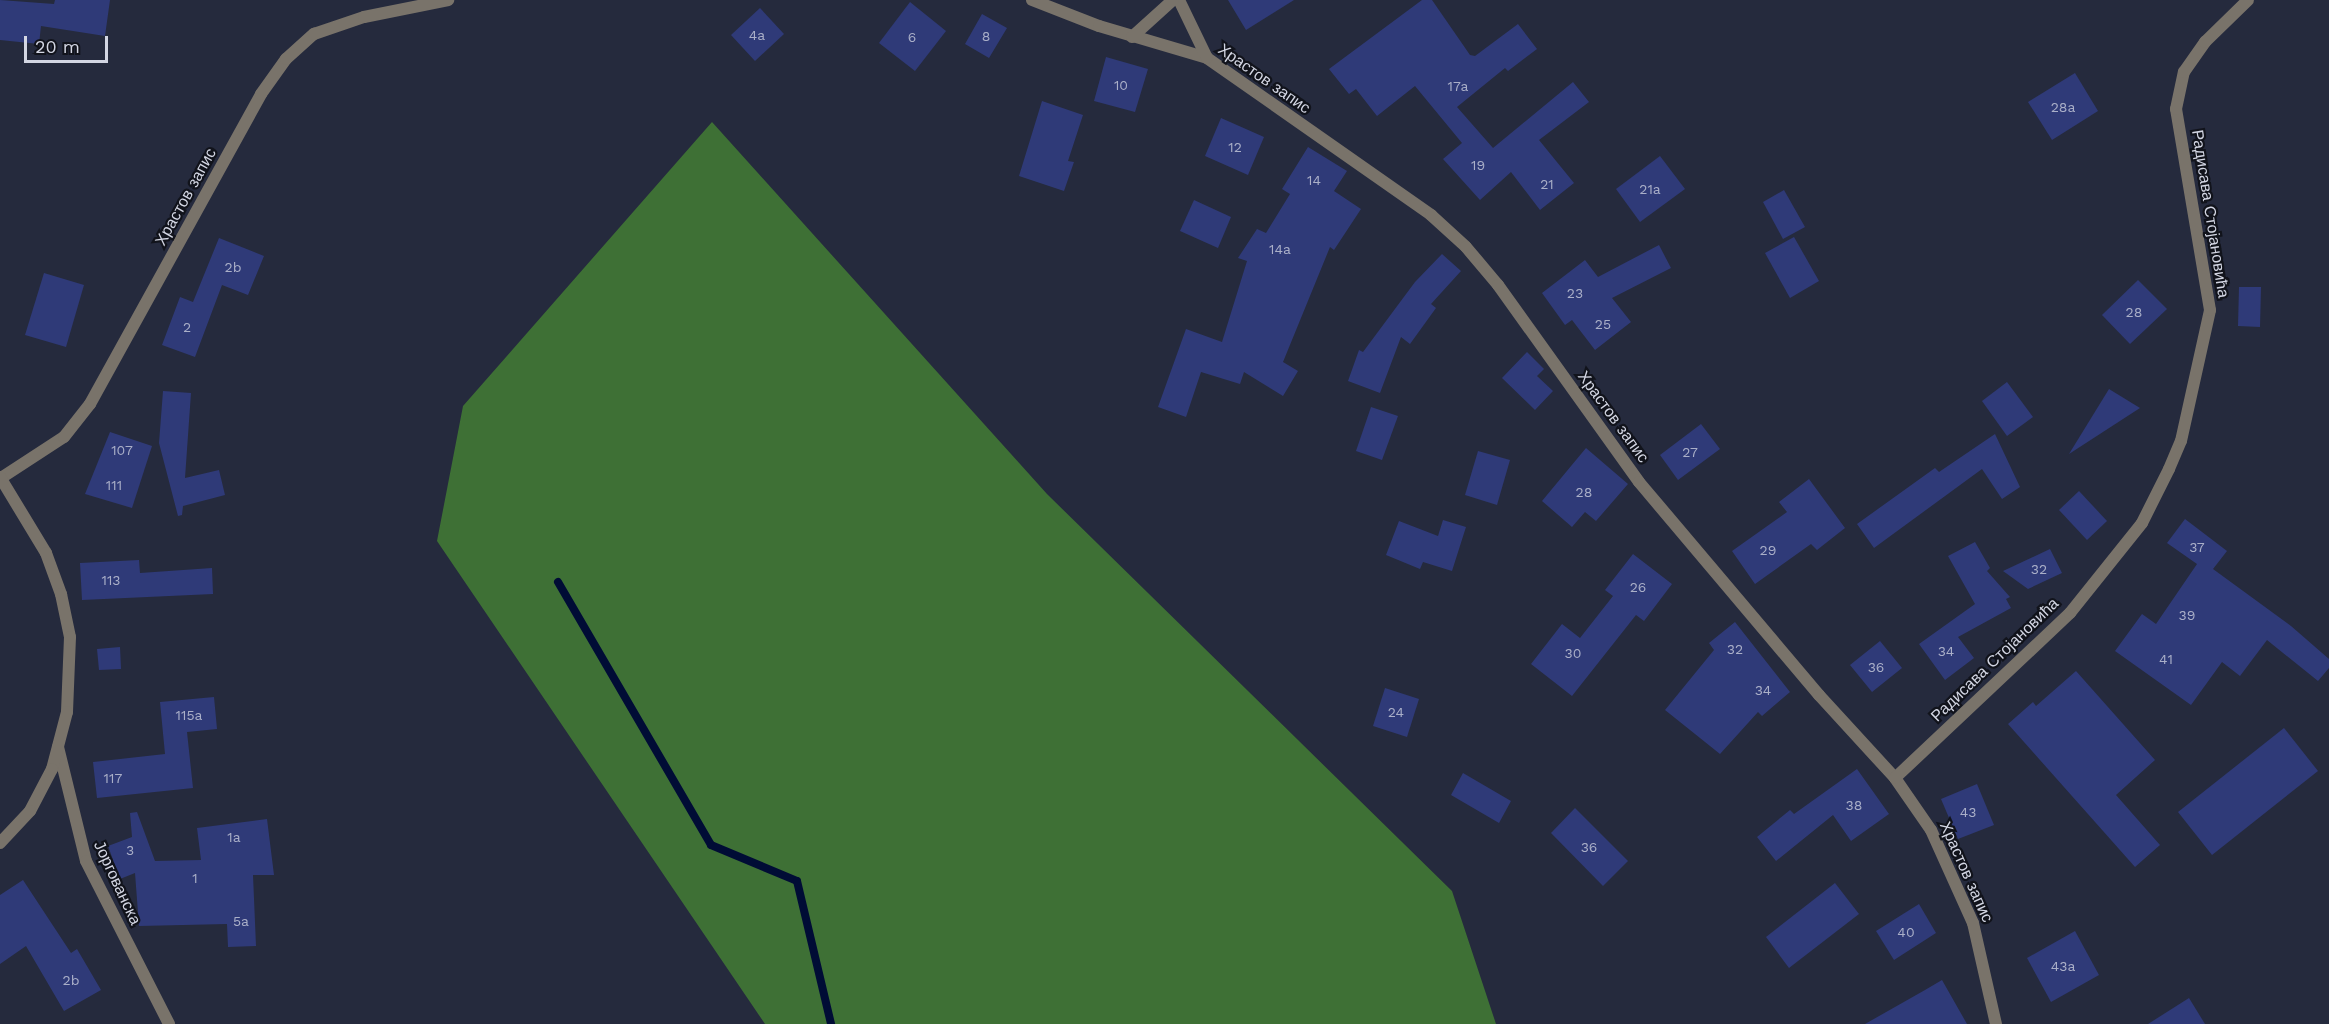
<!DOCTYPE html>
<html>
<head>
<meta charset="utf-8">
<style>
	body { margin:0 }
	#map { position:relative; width:2329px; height:1024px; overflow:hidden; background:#252a3d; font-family:"Work Sans",sans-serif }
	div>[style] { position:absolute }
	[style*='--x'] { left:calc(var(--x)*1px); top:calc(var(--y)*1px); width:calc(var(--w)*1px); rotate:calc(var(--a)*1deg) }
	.forest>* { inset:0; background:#3e7035 }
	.stream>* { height:8px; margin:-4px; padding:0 4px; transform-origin:4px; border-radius:4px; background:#000c35 }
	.building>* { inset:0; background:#2f3a78 }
	.minor>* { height:12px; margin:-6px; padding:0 6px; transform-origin:6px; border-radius:6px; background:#79736a }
	.tertiary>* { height:12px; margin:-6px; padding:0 6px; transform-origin:6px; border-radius:6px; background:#79736a }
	span { translate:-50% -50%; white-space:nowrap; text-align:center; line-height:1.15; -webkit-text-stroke:4.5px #11131b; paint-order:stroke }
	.number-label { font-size:14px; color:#aaafc8 }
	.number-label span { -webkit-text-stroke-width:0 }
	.street-label { font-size:16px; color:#d3d6e3 }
	.scale { position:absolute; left:24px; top:36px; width:84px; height:27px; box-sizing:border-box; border:3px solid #d3d6e3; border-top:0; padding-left:8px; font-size:18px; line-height:21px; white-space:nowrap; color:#d3d6e3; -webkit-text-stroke:4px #11131b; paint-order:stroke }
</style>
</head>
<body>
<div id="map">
	<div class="forest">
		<div style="clip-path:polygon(712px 122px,1047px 494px,1452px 891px,1496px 1024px,765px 1024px,437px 541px,463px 406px)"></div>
	</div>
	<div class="stream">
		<div style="--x:558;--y:582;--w:304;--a:59.8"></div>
		<div style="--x:711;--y:845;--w:93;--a:22.7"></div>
		<div style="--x:797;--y:881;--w:147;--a:76.6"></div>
	</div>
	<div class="building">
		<div style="clip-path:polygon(0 0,54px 4px,55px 0,110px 0,105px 36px,41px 26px,39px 44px,0 40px)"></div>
		<div style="clip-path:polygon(1228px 0,1294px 0,1246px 30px)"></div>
		<div style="clip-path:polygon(1422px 0,1432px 0,1470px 55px,1475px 56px,1518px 24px,1537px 49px,1508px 71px,1505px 68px,1457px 107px,1493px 148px,1573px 82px,1589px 102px,1539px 140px,1574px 183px,1540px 210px,1511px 172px,1480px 200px,1443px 159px,1462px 143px,1415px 86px,1377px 116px,1356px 89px,1349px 94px,1329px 69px)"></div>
		<div style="clip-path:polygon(910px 2px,946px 31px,915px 71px,879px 43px)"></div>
		<div style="clip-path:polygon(760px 8px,784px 34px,755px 61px,731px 35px)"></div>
		<div style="clip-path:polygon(982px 14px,1007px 28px,989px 58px,965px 44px)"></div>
		<div style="clip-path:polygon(1106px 57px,1148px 69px,1135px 112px,1094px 101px)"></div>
		<div style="clip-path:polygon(2075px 73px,2098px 111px,2052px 140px,2028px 102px)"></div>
		<div style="clip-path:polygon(1042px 101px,1083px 115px,1068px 161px,1074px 162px,1064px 191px,1019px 176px)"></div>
		<div style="clip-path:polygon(1221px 118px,1264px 137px,1248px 175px,1205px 156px)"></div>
		<div style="clip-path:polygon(1308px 147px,1347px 171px,1334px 191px,1361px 209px,1334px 250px,1330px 247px,1283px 362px,1298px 371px,1283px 396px,1244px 372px,1240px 384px,1201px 372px,1186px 417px,1158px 407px,1186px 329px,1222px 342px,1247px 261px,1238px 258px,1257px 229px,1266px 233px,1290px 194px,1282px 189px)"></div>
		<div style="clip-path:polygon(1660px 156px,1685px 189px,1640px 222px,1616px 189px)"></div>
		<div style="clip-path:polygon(1784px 190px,1805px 227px,1783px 239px,1763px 202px)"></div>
		<div style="clip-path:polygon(1194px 200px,1231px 217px,1218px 248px,1180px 231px)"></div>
		<div style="clip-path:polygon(1794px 237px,1819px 281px,1790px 298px,1765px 253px)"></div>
		<div style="clip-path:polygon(219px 238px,264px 256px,248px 295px,222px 285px,195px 357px,162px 345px,180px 297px,193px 302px)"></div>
		<div style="clip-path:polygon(1659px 245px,1671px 268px,1612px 298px,1631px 322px,1595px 350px,1572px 320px,1565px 325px,1542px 293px,1585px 260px,1598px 277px)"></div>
		<div style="clip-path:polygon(1442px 254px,1461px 271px,1431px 304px,1436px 308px,1410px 344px,1401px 337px,1380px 393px,1348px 381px,1359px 350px,1363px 352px,1415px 282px)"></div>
		<div style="clip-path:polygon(44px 273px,84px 285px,66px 347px,25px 335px)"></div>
		<div style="clip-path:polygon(2138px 280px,2167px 309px,2130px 344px,2102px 315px)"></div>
		<div style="clip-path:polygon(2239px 287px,2261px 287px,2260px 327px,2238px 326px)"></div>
		<div style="clip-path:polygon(1527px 352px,1544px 369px,1537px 376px,1553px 391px,1535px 410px,1502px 378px)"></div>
		<div style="clip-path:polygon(2007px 382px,2033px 417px,2007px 436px,1982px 401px)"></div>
		<div style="clip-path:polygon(2109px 389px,2140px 408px,2069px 454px)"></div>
		<div style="clip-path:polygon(163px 391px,191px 393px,185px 478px,219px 470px,225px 495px,183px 506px,182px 515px,178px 516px,159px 443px)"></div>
		<div style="clip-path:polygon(1371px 407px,1398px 416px,1382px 460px,1356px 451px)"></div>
		<div style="clip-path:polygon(1701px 424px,1720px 449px,1678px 480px,1660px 455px)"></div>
		<div style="clip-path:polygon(110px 432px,152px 446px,132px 508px,85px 494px)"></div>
		<div style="clip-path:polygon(1995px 434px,2020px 487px,2002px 499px,1982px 469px,1874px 548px,1857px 524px,1935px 468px,1939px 472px)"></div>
		<div style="clip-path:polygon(1586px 448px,1628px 484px,1596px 521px,1585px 512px,1572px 527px,1542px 501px)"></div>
		<div style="clip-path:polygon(1478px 451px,1510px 460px,1497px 505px,1465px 495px)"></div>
		<div style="clip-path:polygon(1809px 479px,1845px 528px,1817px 550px,1811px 544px,1755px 584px,1732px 551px,1787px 512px,1779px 502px)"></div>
		<div style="clip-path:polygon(2079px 491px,2107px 521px,2087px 540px,2059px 510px)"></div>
		<div style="clip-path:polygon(2185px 519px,2227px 551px,2213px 569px,2291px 626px,2329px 659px,2329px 668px,2318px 681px,2267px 640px,2240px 676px,2222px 662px,2191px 705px,2115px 651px,2142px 614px,2156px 624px,2197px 564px,2167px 543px)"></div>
		<div style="clip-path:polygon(1443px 520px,1466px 527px,1452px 571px,1423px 562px,1420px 569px,1386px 555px,1399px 521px,1438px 536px)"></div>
		<div style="clip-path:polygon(1975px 542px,1990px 568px,1987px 571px,2010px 597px,2006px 599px,2011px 608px,1958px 637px,1974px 658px,1945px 680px,1919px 644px,1975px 604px,1948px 556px)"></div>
		<div style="clip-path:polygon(2050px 549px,2062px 573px,2028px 589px,2003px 571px)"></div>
		<div style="clip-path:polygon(1633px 554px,1672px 584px,1644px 621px,1636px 615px,1572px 696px,1531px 664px,1562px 624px,1580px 638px,1613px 596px,1605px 590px)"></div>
		<div style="clip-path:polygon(139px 560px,140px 573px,212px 568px,213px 594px,82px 600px,80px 563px)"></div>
		<div style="clip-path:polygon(1735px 622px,1790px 692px,1762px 716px,1758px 712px,1720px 754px,1665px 710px,1714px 650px,1709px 643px)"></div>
		<div style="clip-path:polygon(1880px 641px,1902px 668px,1872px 692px,1850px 665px)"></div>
		<div style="clip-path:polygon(120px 647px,121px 669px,99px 670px,97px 649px)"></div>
		<div style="clip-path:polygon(2076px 671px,2155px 760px,2116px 795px,2160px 845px,2135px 867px,2008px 724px,2033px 702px,2036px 706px)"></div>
		<div style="clip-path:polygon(1385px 688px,1419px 699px,1407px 737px,1373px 726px)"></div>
		<div style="clip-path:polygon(214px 697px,217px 729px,187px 732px,193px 788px,97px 798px,93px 762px,165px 754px,160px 702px)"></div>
		<div style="clip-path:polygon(2284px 728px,2318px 771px,2212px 855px,2178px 812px)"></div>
		<div style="clip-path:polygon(1857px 769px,1889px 814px,1851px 841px,1833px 815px,1776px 861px,1757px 837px,1790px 810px,1794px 814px)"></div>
		<div style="clip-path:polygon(1463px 773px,1511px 801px,1499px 823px,1451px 795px)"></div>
		<div style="clip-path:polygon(1977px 784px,1994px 825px,1958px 839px,1941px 799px)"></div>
		<div style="clip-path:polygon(1575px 808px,1628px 861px,1603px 886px,1551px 833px)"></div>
		<div style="clip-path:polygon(137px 812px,155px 861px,201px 860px,197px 828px,267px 819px,274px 875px,253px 875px,256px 946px,228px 947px,227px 924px,139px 926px,135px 873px,120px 879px,108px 846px,132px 837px,130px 813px)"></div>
		<div style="clip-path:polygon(23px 880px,71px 953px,77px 949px,101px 990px,64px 1011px,26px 946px,0 964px,0 895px)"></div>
		<div style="clip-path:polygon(1835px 883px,1859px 914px,1789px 968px,1766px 937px)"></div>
		<div style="clip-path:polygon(1919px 904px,1936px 933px,1894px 960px,1876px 931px)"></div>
		<div style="clip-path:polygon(2075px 931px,2099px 975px,2051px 1002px,2027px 958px)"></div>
		<div style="clip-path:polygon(1942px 980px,1967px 1024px,1865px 1024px,1925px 990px)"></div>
		<div style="clip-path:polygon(2189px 998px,2205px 1024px,2148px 1024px)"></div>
	</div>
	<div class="minor">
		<div style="--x:1032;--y:0;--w:72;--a:21.2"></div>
		<div style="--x:1099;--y:26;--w:113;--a:16.5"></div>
		<div style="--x:1207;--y:58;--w:274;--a:35"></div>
		<div style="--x:1431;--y:215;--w:47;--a:42.4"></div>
		<div style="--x:1466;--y:247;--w:50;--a:49.9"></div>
		<div style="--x:1498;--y:285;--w:242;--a:54.4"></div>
		<div style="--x:1639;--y:482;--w:279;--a:49.8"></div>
		<div style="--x:1819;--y:695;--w:113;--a:47.5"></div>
		<div style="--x:1895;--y:778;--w:63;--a:55.3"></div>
		<div style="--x:1931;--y:830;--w:102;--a:65.7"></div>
		<div style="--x:1973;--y:923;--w:104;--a:77.2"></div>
		<div style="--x:1179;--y:0;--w:64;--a:64.2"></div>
		<div style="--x:1132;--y:37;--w:55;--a:-42.1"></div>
		<div style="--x:1;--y:478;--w:75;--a:-33.1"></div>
		<div style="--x:64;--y:437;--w:42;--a:-51.8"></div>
		<div style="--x:90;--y:404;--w:354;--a:-61.1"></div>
		<div style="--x:261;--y:94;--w:43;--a:-54.5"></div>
		<div style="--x:286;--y:59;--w:38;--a:-42"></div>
		<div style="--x:314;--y:34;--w:53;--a:-18.8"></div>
		<div style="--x:364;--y:17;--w:86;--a:-11.4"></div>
		<div style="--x:58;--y:747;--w:117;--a:76.2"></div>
		<div style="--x:86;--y:861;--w:183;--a:63"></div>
		<div style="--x:1895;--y:778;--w:241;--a:-43.3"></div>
		<div style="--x:2070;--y:613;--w:115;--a:-51.3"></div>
		<div style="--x:2142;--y:523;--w:60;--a:-63.4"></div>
		<div style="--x:2169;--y:469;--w:30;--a:-67"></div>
		<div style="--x:2181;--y:441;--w:134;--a:-77.5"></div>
		<div style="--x:2210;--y:310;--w:204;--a:-99.6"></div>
		<div style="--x:2176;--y:109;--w:38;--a:-78"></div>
		<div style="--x:2184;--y:72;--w:37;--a:-55"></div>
		<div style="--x:2205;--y:42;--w:60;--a:-44.3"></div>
	</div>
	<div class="tertiary">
		<div style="--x:0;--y:477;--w:89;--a:58.8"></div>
		<div style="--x:46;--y:553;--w:44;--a:69.9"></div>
		<div style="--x:61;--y:594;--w:44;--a:78.2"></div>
		<div style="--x:70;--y:637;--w:75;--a:92.3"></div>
		<div style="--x:67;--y:712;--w:59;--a:104.7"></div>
		<div style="--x:52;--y:769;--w:47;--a:117.6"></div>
		<div style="--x:30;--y:811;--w:44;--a:133.2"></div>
	</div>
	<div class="number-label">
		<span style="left:757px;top:35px">4a</span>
		<span style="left:986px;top:36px">8</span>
		<span style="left:912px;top:37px">6</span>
		<span style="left:1121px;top:85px">10</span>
		<span style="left:1458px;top:86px">17a</span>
		<span style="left:2063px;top:107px">28a</span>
		<span style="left:1235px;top:147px">12</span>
		<span style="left:1478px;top:165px">19</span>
		<span style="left:1314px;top:180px">14</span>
		<span style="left:1547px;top:184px">21</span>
		<span style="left:1650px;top:189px">21a</span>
		<span style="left:1280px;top:249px">14a</span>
		<span style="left:233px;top:267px">2b</span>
		<span style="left:1575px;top:293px">23</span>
		<span style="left:2134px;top:312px">28</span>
		<span style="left:1603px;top:324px">25</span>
		<span style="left:187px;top:327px">2</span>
		<span style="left:122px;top:450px">107</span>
		<span style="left:1690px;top:452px">27</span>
		<span style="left:114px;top:485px">111</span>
		<span style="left:1584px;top:492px">28</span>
		<span style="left:2197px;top:547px">37</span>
		<span style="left:1768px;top:550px">29</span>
		<span style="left:2039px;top:569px">32</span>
		<span style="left:111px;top:580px">113</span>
		<span style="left:1638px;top:587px">26</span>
		<span style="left:2187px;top:615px">39</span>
		<span style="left:1735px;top:649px">32</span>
		<span style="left:1946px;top:651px">34</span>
		<span style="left:1573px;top:653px">30</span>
		<span style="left:2166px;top:659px">41</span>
		<span style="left:1876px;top:667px">36</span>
		<span style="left:1763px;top:690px">34</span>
		<span style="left:1396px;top:712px">24</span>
		<span style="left:189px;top:715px">115a</span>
		<span style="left:113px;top:778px">117</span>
		<span style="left:1854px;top:805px">38</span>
		<span style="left:1968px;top:812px">43</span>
		<span style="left:234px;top:837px">1a</span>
		<span style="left:1589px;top:847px">36</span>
		<span style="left:130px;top:850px">3</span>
		<span style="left:195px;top:878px">1</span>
		<span style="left:241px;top:921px">5a</span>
		<span style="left:1906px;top:932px">40</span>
		<span style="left:2063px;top:966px">43a</span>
		<span style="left:71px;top:980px">2b</span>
	</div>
	<div class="street-label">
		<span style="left:1264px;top:79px;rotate:35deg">Храстов запис</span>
		<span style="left:186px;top:197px;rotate:-61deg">Храстов запис</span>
		<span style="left:2210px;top:214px;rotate:81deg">Радисава Стојановића</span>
		<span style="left:1613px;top:417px;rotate:54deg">Храстов запис</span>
		<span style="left:1995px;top:660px;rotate:-44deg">Радисава Стојановића</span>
		<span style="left:1966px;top:872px;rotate:66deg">Храстов запис</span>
		<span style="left:117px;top:883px;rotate:65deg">Јоргованска</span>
	</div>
	<div class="scale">20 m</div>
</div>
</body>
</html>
